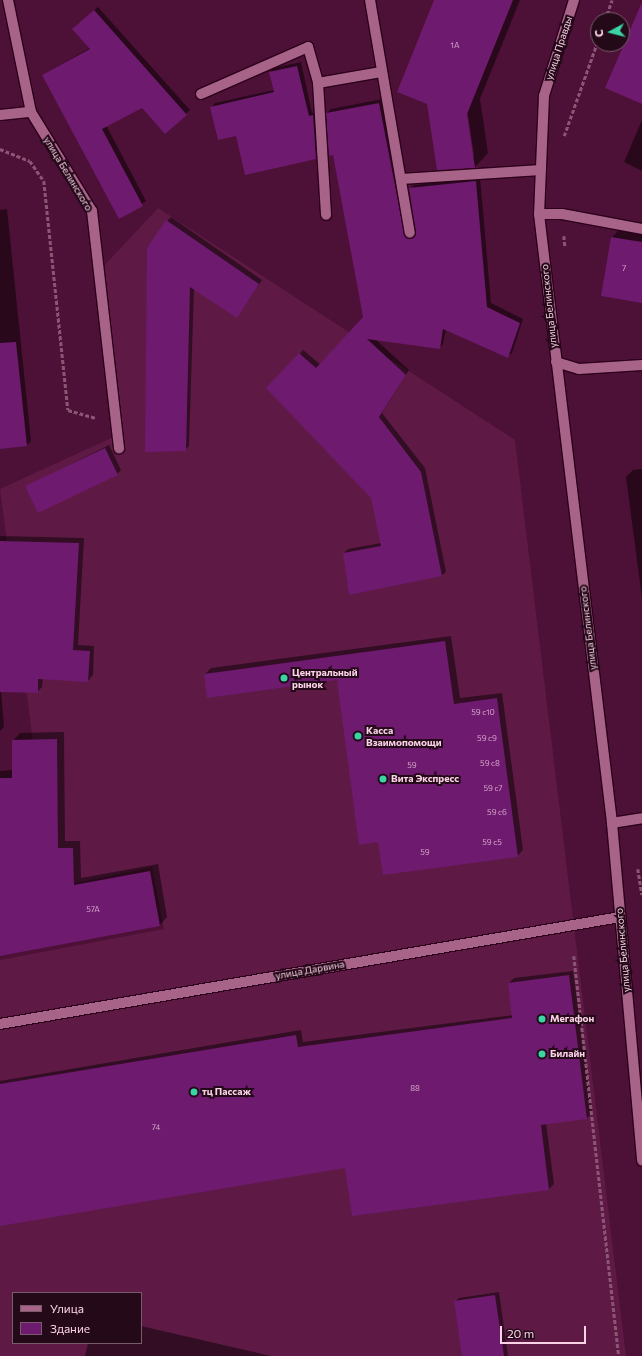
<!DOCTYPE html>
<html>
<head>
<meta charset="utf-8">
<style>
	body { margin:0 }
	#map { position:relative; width:642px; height:1356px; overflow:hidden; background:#4d1036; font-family:Commissioner,sans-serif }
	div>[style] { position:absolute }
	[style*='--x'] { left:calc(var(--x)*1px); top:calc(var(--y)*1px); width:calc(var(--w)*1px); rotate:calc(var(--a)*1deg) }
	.built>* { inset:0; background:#5e1a44 }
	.shadow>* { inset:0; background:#0007 }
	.building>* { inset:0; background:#6d1a6f }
	.path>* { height:2.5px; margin-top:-1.25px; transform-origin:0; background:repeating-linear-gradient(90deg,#8b5574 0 4px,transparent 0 6px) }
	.roads { filter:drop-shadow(1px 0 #2c001b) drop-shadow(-1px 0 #2c001b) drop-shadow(0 1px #2c001b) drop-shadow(0 -1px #2c001b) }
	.lane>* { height:10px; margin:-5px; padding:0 5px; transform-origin:5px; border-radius:5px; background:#a86388 }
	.street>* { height:10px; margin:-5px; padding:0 5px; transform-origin:5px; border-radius:5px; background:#a86388 }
	.secondary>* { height:10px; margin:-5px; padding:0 5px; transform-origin:5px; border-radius:5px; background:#a86388 }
	.dots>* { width:11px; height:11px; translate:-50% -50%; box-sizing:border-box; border:2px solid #240a19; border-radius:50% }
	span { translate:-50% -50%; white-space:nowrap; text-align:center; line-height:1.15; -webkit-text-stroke:4px #240a19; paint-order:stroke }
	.number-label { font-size:8px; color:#d7a4c8 }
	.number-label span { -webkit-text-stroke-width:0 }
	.street-label { font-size:10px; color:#fad2e5 }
	.poi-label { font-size:10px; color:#fad2e5; font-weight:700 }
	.left { translate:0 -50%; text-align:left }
	.legend { position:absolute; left:12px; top:1292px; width:130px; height:52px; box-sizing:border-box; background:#240a19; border:1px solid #7a5a6b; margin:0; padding:5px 7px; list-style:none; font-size:12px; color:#fad2e5 }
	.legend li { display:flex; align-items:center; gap:8px; height:20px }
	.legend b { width:20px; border:1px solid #7a5a6b }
	.north { position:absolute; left:590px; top:12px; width:40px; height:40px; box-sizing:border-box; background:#240a19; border:1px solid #7a5a6b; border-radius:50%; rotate:263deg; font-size:11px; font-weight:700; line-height:16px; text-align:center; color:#fad2e5 }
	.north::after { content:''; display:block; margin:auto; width:14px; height:18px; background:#3bd4a4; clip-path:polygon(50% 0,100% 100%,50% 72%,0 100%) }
	.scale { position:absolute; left:500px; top:1326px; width:86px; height:18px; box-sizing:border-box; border:2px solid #fad2e5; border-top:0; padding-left:5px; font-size:12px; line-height:14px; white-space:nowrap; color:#fad2e5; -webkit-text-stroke:3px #240a19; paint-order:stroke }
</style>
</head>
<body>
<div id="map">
	<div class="built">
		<div style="clip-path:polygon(evenodd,158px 208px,515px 440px,626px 1356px,0 1356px,0 960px,164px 929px,152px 867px,52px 888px,0 489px,120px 434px,101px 269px,158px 208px,13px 1293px,141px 1293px,141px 1343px,13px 1343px,13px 1293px)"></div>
	</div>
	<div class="shadow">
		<div style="clip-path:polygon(evenodd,435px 0,520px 0,480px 99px,488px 153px,475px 167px,435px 0,465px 109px,467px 109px,474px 155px,472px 155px,465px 109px)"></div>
		<div style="clip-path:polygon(98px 7px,190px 110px,165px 133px,142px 106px,106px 125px,146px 201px,119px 218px,43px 75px,90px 48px,77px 25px)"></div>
		<div style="clip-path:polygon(301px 62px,312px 113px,317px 112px,320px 154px,316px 158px,237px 135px,212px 107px,215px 103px,274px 90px,270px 72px,274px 68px)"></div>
		<div style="clip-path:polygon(383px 99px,408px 233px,415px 236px,417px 233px,410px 189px,414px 185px,480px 177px,491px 303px,523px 319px,512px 353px,508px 356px,446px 329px,443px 344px,439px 348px,375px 339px,409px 370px,382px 413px,425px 468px,446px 572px,442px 575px,344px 553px,348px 549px,381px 543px,372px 497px,268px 388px,303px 350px,321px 365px,364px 317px,327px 113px,331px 109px)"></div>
		<div style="clip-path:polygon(642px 120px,642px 171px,624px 162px)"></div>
		<div style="clip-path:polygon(7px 209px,31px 441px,27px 445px,0 433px,0 210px)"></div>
		<div style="clip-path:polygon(171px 217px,262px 280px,237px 317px,194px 288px,189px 446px,185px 450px,167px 221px)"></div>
		<div style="clip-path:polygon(620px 229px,642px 233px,642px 302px,602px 295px,612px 237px)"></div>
		<div style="clip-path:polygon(109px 445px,121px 470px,117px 474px,26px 487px)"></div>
		<div style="clip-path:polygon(642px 469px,642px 598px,626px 477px,633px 470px)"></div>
		<div style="clip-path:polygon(0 536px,84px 538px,78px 645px,94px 646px,93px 675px,88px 681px,43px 678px,42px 687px,37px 692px,1px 691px,4px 727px,0 731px)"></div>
		<div style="clip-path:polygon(451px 636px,460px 698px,502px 693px,523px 850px,517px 856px,379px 841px,337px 679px,205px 674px,211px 668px)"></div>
		<div style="clip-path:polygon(64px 732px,65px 841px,80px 841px,81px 878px,158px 864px,167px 917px,160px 925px,0 954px,0 771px,13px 770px,13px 741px,20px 733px)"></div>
		<div style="clip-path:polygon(573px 971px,592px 1113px,587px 1118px,546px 1123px,554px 1184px,549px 1189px,346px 1167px,0 1225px,0 1081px,301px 1030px,303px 1042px,513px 1015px,509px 983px,514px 978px)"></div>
		<div style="clip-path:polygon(499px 1292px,508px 1356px,463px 1356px,455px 1302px,459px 1298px)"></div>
		<div style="clip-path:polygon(141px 1326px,271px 1356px,85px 1356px,88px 1343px,141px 1343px)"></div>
	</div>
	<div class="building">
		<div style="clip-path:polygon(434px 0,513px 0,467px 114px,475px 168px,437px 170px,427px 104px,397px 92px)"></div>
		<div style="clip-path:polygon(642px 2px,642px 104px,605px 88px)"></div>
		<div style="clip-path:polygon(94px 10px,187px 115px,165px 134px,142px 108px,102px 129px,143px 206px,119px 219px,42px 75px,90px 49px,72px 29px)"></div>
		<div style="clip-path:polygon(297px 66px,309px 116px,313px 115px,316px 159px,245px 175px,236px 136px,218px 140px,210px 107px,274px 92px,269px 72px)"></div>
		<div style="clip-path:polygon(379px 103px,405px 237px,411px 239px,416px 232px,409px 188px,476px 181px,487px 307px,520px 323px,508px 358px,443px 329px,440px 349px,367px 339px,406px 375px,379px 417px,421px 472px,442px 576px,349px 595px,343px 553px,381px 546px,371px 498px,266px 388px,299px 353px,316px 368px,363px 317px,333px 155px,329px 156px,326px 113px)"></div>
		<div style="clip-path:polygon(166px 220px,259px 284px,237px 318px,190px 287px,186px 451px,145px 452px,147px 248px)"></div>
		<div style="clip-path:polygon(611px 237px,642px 242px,642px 303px,601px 296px)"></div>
		<div style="clip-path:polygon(16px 342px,27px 446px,0 449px,0 343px)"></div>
		<div style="clip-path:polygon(105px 448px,118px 475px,38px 513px,25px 486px)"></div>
		<div style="clip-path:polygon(0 541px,79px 543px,73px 650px,90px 651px,88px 682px,38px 679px,38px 693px,0 692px)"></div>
		<div style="clip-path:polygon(445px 641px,454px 704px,497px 698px,518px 857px,383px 875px,378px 842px,359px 845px,337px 680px,207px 698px,204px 674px)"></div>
		<div style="clip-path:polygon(57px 739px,58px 848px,73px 848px,74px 885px,150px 871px,160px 926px,0 956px,0 778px,12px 778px,12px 740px)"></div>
		<div style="clip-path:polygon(569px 975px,587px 1119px,541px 1125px,549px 1190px,352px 1216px,345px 1168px,0 1226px,0 1084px,296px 1035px,298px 1047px,512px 1018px,508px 983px)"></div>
		<div style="clip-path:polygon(495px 1295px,504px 1356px,462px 1356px,454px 1301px)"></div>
	</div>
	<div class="path">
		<div style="--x:605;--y:20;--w:21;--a:-71"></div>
		<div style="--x:564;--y:136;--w:102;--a:-70.5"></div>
		<div style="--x:0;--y:149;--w:32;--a:22"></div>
		<div style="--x:30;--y:161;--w:24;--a:55"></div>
		<div style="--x:44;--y:181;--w:230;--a:84"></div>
		<div style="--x:68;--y:410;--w:29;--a:16"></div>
		<div style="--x:564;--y:236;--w:10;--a:84"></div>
		<div style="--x:638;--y:869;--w:26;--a:81"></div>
		<div style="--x:574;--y:956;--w:403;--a:83.6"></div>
	</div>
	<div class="roads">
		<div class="lane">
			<div style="--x:370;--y:0;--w:236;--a:80.3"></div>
			<div style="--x:318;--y:83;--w:64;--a:-9.9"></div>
			<div style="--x:201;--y:94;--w:117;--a:-23.7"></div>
			<div style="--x:308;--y:47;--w:37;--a:74"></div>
			<div style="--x:318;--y:83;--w:132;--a:86.5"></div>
			<div style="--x:401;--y:179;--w:140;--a:-3.7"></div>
			<div style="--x:539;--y:214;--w:23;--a:0"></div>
			<div style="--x:562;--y:214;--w:81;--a:10.6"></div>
			<div style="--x:612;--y:823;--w:30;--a:-9"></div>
		</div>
		<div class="street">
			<div style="--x:8;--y:0;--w:114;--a:78.4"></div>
			<div style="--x:31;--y:112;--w:116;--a:58.4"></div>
			<div style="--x:92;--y:211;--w:239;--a:83.5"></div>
			<div style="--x:0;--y:115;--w:31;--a:-6"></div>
			<div style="--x:556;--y:362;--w:24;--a:17"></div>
			<div style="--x:579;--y:369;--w:63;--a:-3.6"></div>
			<div style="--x:0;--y:1024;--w:629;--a:-9.79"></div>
		</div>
		<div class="secondary">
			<div style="--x:574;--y:0;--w:101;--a:107.4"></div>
			<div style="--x:544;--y:96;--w:118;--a:92.4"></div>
			<div style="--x:539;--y:214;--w:613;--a:83.16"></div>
			<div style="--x:612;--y:823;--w:339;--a:84.9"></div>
		</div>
	</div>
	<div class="dots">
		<div style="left:284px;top:678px;background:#3bd4a4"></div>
		<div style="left:358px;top:736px;background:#3bd4a4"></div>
		<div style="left:383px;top:779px;background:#3bd4a4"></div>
		<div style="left:542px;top:1019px;background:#3bd4a4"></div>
		<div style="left:542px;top:1054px;background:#3bd4a4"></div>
		<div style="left:194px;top:1092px;background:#3bd4a4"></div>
	</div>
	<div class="number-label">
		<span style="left:455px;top:46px">1А</span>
		<span style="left:624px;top:269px">7</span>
		<span style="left:483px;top:713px">59 с10</span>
		<span style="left:487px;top:739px">59 с9</span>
		<span style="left:490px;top:764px">59 с8</span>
		<span style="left:412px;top:766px">59</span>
		<span style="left:493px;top:789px">59 с7</span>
		<span style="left:497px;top:813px">59 с6</span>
		<span style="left:492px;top:843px">59 с5</span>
		<span style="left:425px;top:853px">59</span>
		<span style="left:93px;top:910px">57А</span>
		<span style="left:415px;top:1089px">88</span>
		<span style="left:156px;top:1128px">74</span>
	</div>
	<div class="street-label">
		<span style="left:559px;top:48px;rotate:-72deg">улица Правды</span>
		<span style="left:68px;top:174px;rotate:59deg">улица Белинского</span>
		<span style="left:549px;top:306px;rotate:-96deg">улица Белинского</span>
		<span style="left:588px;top:628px;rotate:-97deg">улица Белинского</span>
		<span style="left:623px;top:950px;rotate:-95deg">улица Белинского</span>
		<span style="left:310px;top:970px;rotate:-10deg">улица Дарвина</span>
	</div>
	<div class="poi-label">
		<span class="left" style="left:292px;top:678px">Центральный<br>рынок</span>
		<span class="left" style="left:366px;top:736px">Касса<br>Взаимопомощи</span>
		<span class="left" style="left:391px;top:779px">Вита Экспресс</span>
		<span class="left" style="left:550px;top:1019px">Мегафон</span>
		<span class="left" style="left:550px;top:1054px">Билайн</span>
		<span class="left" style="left:202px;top:1092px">тц Пассаж</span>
	</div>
	<ul class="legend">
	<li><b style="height:5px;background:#a86388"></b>Улица</li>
	<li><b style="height:11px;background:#6d1a6f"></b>Здание</li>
	</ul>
	<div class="north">С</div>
	<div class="scale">20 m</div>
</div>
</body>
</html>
